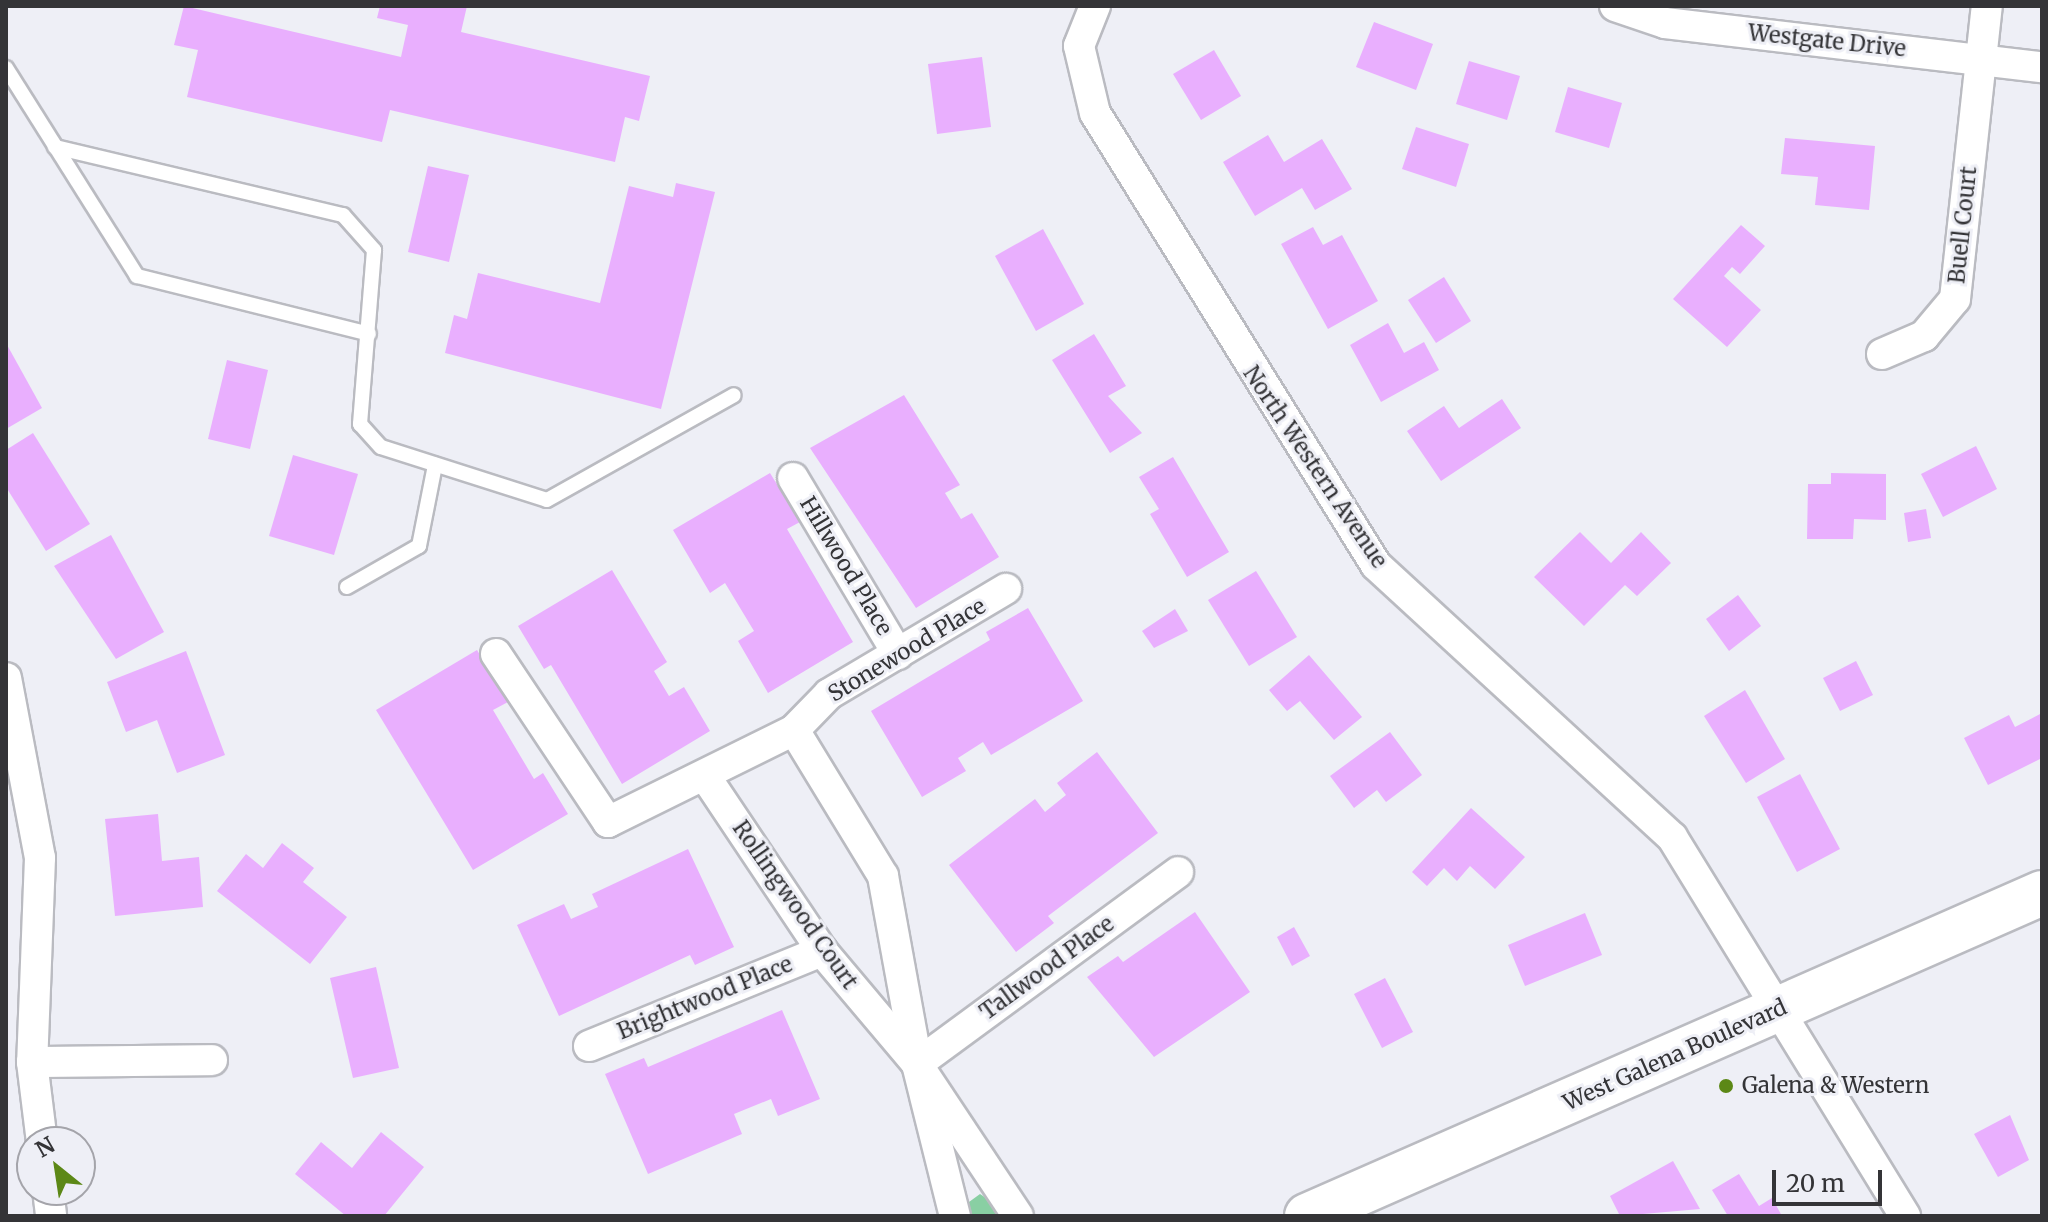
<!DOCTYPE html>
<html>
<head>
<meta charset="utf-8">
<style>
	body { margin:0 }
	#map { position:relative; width:2048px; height:1222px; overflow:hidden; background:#eeeff6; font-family:Merriweather,serif }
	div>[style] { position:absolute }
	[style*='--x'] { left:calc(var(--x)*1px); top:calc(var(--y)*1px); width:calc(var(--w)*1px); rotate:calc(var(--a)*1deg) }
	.green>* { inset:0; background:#89cfa3 }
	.building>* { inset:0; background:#e9affe }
	.roads { filter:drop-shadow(2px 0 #babbc1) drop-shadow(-2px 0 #babbc1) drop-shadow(0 2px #babbc1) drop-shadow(0 -2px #babbc1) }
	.lane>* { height:14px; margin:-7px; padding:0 7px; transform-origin:7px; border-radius:7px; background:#fff }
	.street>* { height:30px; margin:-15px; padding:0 15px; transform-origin:15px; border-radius:15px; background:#fff }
	.primary>* { height:44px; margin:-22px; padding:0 22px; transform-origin:22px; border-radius:22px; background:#fff }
	.dots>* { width:22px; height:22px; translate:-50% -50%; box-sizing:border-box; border:4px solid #eeeff6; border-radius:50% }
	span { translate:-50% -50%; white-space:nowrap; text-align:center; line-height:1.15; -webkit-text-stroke:6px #eeeff6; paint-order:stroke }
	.street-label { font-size:22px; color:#343437 }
	.poi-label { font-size:22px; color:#343437 }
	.left { translate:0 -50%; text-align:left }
	.frame { position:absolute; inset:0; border:8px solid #343437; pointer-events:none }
	.north { position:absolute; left:16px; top:1126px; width:80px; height:80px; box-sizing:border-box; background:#eeeff6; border:2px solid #a4a4aa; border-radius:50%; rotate:330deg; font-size:22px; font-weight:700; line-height:32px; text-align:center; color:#343437 }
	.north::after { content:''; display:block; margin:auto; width:28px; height:36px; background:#5c8816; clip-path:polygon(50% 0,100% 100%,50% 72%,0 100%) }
	.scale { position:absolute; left:1772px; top:1170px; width:110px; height:36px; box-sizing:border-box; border:4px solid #343437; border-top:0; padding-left:10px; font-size:24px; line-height:28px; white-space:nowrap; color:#343437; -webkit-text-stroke:6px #eeeff6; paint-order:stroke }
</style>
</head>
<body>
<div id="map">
	<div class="green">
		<div style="clip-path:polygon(980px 1194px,992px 1202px,998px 1216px,970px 1216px,969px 1202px)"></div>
	</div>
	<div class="building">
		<div style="clip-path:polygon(184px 6px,401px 57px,408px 25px,377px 18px,380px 6px,467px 6px,461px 32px,650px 76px,639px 121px,625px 117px,615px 162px,390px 110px,382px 142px,187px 97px,198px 50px,174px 45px)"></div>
		<div style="clip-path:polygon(1374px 22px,1433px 44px,1416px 90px,1356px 67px)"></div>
		<div style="clip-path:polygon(1214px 50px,1241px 96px,1201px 120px,1173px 74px)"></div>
		<div style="clip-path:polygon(982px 57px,991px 127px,937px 134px,928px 64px)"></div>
		<div style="clip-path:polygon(1469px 61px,1520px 76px,1507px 120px,1456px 104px)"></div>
		<div style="clip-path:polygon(1568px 87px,1622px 103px,1609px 148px,1555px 132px)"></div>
		<div style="clip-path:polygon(1416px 127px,1469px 144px,1456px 187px,1402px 169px)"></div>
		<div style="clip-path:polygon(1268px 135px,1284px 162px,1322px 139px,1352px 189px,1315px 210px,1302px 188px,1255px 216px,1223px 162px)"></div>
		<div style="clip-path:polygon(1785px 138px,1875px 146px,1869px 210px,1815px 205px,1818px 177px,1781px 174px)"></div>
		<div style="clip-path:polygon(428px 166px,469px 175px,449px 262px,408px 252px)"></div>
		<div style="clip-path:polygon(676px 183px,715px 192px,661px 409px,445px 353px,454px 315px,467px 319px,478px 273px,600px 303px,629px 186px,673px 197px)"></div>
		<div style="clip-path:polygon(1741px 225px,1765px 246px,1740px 274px,1732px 267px,1724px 276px,1761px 310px,1727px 347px,1673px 299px)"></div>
		<div style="clip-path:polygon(1313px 227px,1323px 245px,1342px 235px,1378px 301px,1328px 329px,1281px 244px)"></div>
		<div style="clip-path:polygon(1043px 229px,1084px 304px,1036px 331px,995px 256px)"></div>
		<div style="clip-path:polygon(1444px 277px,1471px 321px,1436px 343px,1408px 300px)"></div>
		<div style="clip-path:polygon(1388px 323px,1404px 353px,1424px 342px,1439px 370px,1381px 402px,1350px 345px)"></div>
		<div style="clip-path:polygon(1094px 334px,1126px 386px,1108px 396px,1142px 433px,1110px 453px,1052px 360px)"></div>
		<div style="clip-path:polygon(6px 343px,42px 408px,6px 429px)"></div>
		<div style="clip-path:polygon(227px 360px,268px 370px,250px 449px,208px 439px)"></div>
		<div style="clip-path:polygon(904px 395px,960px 485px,945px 493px,961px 519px,972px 513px,999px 557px,916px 608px,810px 448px)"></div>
		<div style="clip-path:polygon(1502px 399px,1521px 428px,1441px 481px,1407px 431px,1444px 406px,1459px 428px)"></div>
		<div style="clip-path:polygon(33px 433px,90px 524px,46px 551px,6px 487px,6px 450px)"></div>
		<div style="clip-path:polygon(1976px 446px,1997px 489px,1943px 517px,1921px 474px)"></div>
		<div style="clip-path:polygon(293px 455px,358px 474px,334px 555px,269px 536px)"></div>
		<div style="clip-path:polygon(1173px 457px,1229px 552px,1187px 577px,1150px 514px,1159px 509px,1139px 477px)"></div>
		<div style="clip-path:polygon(770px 473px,800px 522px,787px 529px,853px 642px,768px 693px,738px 641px,754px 631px,725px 583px,710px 593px,673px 530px)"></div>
		<div style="clip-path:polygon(1831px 473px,1886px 474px,1886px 520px,1854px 519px,1853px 539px,1807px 539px,1808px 484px,1831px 484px)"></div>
		<div style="clip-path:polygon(1926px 509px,1931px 538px,1908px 542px,1904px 513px)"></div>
		<div style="clip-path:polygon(1580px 532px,1611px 563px,1641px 532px,1671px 563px,1637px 596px,1625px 585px,1584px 626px,1534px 577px)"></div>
		<div style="clip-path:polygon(111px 535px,164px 632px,116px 659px,54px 566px)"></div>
		<div style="clip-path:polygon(612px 570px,667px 662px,654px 671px,669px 696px,684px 687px,710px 731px,622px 784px,551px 665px,544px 669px,518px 626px)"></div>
		<div style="clip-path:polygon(1256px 571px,1297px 637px,1249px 666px,1208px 600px)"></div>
		<div style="clip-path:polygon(1738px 595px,1761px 626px,1729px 651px,1706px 619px)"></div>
		<div style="clip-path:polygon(1028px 608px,1083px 701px,991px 755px,983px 742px,958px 758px,966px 771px,922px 797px,871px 711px,990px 640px,986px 632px)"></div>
		<div style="clip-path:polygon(1175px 609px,1188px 631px,1154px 648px,1142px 631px)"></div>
		<div style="clip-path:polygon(477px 650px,508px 702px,493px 710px,534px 779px,543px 773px,568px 814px,473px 870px,376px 710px)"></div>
		<div style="clip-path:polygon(186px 651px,225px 755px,177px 773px,157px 720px,126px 732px,107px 682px)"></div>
		<div style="clip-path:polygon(1309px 655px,1362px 717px,1334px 740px,1300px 701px,1287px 711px,1269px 690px)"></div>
		<div style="clip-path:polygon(1856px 661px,1873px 695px,1840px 711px,1823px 678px)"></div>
		<div style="clip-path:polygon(1745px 690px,1785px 759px,1746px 783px,1704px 716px)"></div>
		<div style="clip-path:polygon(2042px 713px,2042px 758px,1988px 785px,1964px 738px,2009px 715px,2015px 727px)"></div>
		<div style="clip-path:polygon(1390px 732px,1422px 775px,1386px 802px,1377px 790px,1354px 808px,1330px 776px)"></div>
		<div style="clip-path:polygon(1097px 752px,1158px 833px,1048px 916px,1054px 923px,1016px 952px,949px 865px,1035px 799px,1045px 812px,1066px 795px,1057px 783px)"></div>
		<div style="clip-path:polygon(1800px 774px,1840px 849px,1797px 872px,1757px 797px)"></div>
		<div style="clip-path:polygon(1471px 808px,1525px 857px,1495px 889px,1470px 866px,1457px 881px,1444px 868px,1427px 886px,1412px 872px)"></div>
		<div style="clip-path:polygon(158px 814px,162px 861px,199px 857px,203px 907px,115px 916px,105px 819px)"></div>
		<div style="clip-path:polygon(282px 843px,314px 868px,303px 882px,347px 917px,310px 964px,217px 891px,246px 854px,263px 868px)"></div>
		<div style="clip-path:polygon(688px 849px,734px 947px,695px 965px,690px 955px,559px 1016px,517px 925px,564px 904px,571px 919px,598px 907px,592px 894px)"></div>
		<div style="clip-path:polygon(1195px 912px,1250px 992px,1154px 1057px,1087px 977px,1118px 956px,1123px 962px)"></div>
		<div style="clip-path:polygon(1585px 913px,1602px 955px,1525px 986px,1508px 945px)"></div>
		<div style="clip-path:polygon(1294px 927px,1310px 956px,1292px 966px,1277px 937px)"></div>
		<div style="clip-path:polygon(376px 967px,399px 1068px,353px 1078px,330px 978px)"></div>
		<div style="clip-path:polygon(1385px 978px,1413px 1032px,1382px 1048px,1354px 994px)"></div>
		<div style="clip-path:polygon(782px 1010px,820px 1099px,778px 1116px,771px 1099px,734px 1114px,742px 1134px,648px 1174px,605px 1074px,644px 1058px,648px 1067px)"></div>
		<div style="clip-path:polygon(2010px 1115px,2029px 1160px,1998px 1177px,1974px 1134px)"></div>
		<div style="clip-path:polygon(381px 1132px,424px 1167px,384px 1216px,346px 1216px,295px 1174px,321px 1142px,352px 1168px)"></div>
		<div style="clip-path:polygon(1673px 1161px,1700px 1209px,1620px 1216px,1610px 1196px)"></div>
		<div style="clip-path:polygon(1739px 1174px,1759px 1206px,1772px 1198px,1782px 1216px,1728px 1216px,1712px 1190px)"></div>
	</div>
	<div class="roads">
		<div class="lane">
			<div style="--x:6;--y:68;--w:246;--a:57.8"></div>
			<div style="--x:137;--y:276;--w:239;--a:14"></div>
			<div style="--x:55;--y:147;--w:296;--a:13.3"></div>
			<div style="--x:343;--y:215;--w:47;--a:48.5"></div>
			<div style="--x:374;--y:250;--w:175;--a:94.6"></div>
			<div style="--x:360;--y:424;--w:31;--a:48"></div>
			<div style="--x:381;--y:447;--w:174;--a:17.7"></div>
			<div style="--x:547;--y:500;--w:214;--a:-29.3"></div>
			<div style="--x:347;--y:587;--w:83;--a:-29.7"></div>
			<div style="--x:419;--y:546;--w:83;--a:-78.8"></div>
		</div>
		<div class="street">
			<div style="--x:1095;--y:6;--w:43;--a:111.8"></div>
			<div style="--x:1079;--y:46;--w:69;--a:76.6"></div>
			<div style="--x:1095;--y:113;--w:532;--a:58.13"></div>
			<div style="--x:1376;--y:565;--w:402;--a:42.6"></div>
			<div style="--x:1672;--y:837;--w:445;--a:58.4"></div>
			<div style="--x:1615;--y:6;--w:53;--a:18.8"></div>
			<div style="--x:1665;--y:23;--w:380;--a:6.7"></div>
			<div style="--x:1882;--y:354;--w:46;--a:-23.2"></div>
			<div style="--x:1924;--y:336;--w:48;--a:-50"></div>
			<div style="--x:1955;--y:299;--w:295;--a:-83.8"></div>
			<div style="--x:793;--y:478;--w:205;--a:59.2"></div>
			<div style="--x:496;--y:654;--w:202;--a:56.3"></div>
			<div style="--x:608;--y:822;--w:208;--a:-26.3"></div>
			<div style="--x:794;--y:730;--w:50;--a:-45.8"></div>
			<div style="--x:829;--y:694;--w:206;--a:-30.7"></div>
			<div style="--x:6;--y:678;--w:183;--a:79.3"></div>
			<div style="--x:40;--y:858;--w:204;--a:92.2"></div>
			<div style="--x:32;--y:1062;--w:81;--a:82.9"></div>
			<div style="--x:794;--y:730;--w:171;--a:58.6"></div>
			<div style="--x:883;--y:876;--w:191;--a:79.7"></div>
			<div style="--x:917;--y:1064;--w:157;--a:76"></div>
			<div style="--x:707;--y:779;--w:207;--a:56.2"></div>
			<div style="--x:822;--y:951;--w:148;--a:49.9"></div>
			<div style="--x:917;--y:1064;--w:182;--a:56.4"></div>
			<div style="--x:589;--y:1046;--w:252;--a:-22.2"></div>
			<div style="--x:32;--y:1062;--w:180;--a:-0.6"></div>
			<div style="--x:917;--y:1064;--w:324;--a:-36.3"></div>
			<div style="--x:48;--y:1190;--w:26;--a:83"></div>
		</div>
		<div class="primary">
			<div style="--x:1307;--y:1216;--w:803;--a:-23.72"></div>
		</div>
	</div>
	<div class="dots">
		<div style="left:1726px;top:1086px;background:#5c8816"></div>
	</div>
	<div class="street-label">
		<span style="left:1827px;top:41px;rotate:6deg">Westgate Drive</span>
		<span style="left:1963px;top:225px;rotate:-84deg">Buell Court</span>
		<span style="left:1315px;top:467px;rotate:56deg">North Western Avenue</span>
		<span style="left:846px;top:566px;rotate:59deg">Hillwood Place</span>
		<span style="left:907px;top:650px;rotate:-31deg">Stonewood Place</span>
		<span style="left:795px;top:905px;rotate:55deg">Rollingwood Court</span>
		<span style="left:1047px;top:968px;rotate:-36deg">Tallwood Place</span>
		<span style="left:705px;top:998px;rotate:-22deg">Brightwood Place</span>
		<span style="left:1675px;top:1055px;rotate:-24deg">West Galena Boulevard</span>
	</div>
	<div class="poi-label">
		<span class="left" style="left:1742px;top:1086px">Galena &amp; Western</span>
	</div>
	<div class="frame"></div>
	<div class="north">N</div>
	<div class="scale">20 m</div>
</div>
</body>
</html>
